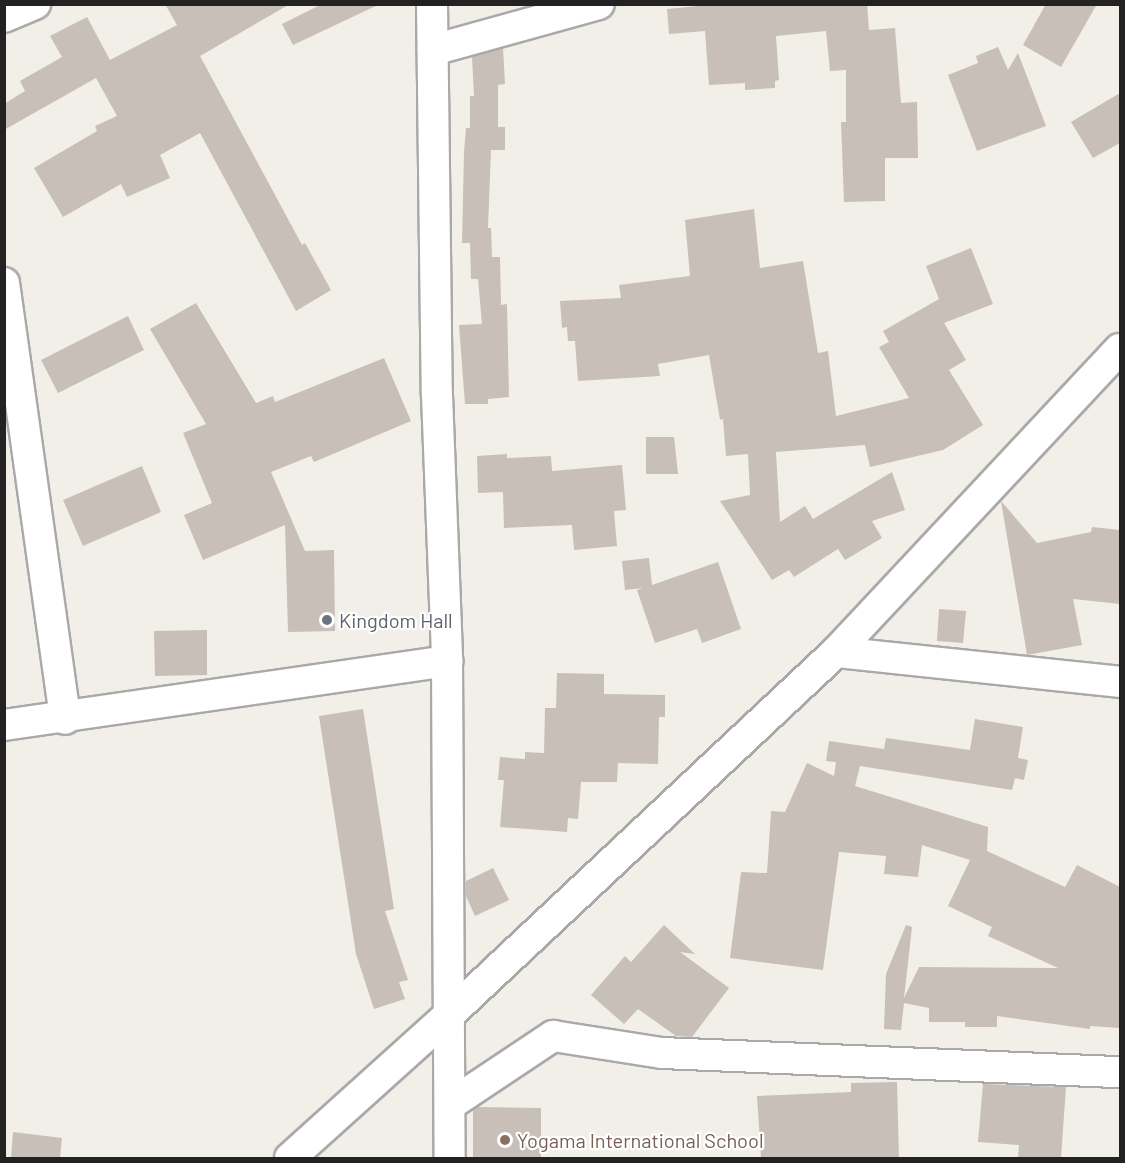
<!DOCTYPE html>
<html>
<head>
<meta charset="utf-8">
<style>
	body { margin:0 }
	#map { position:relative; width:1125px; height:1163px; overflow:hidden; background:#f2efe9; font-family:Barlow,sans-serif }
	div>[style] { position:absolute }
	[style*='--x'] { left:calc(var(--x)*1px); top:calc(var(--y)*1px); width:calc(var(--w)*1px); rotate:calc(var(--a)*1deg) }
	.building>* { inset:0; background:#c7bfb8 }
	.roads { filter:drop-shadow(2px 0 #a9a9a9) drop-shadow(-2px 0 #a9a9a9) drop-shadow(0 2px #a9a9a9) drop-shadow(0 -2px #a9a9a9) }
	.minor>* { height:30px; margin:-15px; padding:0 15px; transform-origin:15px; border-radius:15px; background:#fff }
	.dots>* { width:16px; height:16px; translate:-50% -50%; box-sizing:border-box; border:3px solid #fff; border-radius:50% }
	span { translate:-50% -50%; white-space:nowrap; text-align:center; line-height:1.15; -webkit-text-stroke:4.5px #fff; paint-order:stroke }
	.worship-label { font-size:20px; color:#5b616d }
	.left { translate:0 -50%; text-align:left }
	.education-label { font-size:20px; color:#785e54 }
	.frame { position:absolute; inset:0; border:6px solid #222; pointer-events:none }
</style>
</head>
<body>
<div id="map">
	<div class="building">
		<div style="clip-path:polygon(165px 4px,290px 4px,200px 56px,302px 245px,305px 243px,331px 290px,296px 311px,200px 133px,160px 155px,170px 178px,127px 197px,121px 184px,63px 217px,34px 168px,97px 131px,95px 126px,117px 116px,96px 78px,4px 130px,4px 104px,25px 91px,20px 81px,62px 57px,50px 36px,87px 17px,110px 60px,177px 25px)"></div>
		<div style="clip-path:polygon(322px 4px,380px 4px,293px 45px,282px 24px)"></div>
		<div style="clip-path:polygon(719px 4px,867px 4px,869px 30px,895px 28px,901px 103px,917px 102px,918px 158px,885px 158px,885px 201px,844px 202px,841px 122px,846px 122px,846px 70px,830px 71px,826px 31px,776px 36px,779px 80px,775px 81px,775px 88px,745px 90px,745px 83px,709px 85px,705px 31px,669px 34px,667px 9px)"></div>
		<div style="clip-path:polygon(1046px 4px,1097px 4px,1061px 67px,1023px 45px)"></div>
		<div style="clip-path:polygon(998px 47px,1008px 70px,1018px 53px,1046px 126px,977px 151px,948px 75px,978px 63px,976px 56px)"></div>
		<div style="clip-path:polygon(503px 48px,505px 84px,498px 85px,498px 127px,505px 127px,505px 150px,491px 150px,488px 228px,491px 228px,492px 257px,500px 257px,501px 305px,507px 304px,509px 397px,488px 399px,488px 404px,465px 404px,459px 325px,482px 324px,478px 279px,471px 279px,470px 243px,462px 243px,464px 152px,466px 128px,470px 128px,470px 96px,474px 96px,472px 57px)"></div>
		<div style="clip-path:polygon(1120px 93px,1120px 143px,1093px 158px,1071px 122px)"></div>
		<div style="clip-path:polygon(754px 209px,760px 268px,803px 261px,818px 353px,828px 351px,836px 416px,909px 398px,879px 347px,889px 342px,883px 331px,939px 299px,926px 266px,971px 248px,993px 304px,944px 323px,966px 360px,949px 370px,983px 425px,943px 450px,870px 467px,865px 445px,776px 452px,780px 522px,805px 506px,813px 519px,892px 472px,905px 510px,872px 521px,882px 538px,845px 560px,838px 549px,794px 577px,789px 570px,772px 580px,720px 501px,750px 495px,748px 454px,726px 456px,723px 419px,720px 420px,709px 355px,658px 364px,660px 376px,578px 381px,575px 341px,568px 341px,567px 327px,562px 328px,560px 301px,621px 298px,619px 285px,690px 276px,685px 220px)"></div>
		<div style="clip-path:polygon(196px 303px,256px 403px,273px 396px,275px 402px,384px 358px,411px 421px,314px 462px,311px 456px,271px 472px,305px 551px,334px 550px,335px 631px,288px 632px,285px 525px,203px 560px,184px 515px,212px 503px,183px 433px,206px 424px,150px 329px)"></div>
		<div style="clip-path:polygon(128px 316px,144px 350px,58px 393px,41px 360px)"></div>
		<div style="clip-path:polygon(646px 437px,674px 437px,678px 474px,646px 474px)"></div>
		<div style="clip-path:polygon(507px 454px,507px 458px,551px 456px,552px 471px,622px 465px,626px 510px,614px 511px,617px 546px,574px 550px,572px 525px,504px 528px,503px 492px,478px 493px,477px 456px)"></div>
		<div style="clip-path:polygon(142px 466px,161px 512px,83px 546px,63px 500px)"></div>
		<div style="clip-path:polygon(1001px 501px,1037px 543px,1091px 532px,1092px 527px,1120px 530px,1120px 604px,1073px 599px,1082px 645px,1027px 655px)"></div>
		<div style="clip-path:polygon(649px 558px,652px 585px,718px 562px,741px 629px,702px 643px,697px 629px,655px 643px,637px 590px,643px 588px,625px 590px,622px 561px)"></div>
		<div style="clip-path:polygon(939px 609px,966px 611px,963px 643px,937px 641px)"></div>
		<div style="clip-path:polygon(207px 630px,207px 675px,155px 676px,154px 631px)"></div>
		<div style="clip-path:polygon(557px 673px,604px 674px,604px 694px,665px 695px,665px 717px,659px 717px,658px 764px,618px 763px,617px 782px,581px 782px,578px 819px,568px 818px,567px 832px,500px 827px,504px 780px,498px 780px,500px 757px,525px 759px,525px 752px,544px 753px,545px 708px,556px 708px)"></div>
		<div style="clip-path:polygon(363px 709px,394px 909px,385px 911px,408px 980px,399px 982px,405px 999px,374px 1009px,356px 954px,319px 716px)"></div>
		<div style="clip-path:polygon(975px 719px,1023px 727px,1018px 758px,1028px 760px,1024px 780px,1015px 778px,1012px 790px,860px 766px,855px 786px,988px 827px,987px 851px,1065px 887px,1077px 865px,1120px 887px,1120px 1028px,1090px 1026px,1090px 1029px,997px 1016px,997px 1027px,965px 1027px,965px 1022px,929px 1022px,929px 1008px,904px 1003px,901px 1030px,884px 1029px,886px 974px,906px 925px,912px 927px,904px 998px,919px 967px,1058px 968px,988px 936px,992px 927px,948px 906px,970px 860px,922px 845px,918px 877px,884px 874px,886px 856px,839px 852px,823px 970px,730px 958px,741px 872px,767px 873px,771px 811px,785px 812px,807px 763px,834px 776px,836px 762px,826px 761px,829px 741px,884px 749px,886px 738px,970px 750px)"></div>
		<div style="clip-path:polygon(493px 868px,509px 900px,475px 916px,466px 896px,466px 881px)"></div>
		<div style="clip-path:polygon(664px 925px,695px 954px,680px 952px,729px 988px,692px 1037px,676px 1036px,638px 1009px,624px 1024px,591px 995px,625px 956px,631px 962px)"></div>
		<div style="clip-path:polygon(897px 1082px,899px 1158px,761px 1158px,757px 1096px,851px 1092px,851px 1083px)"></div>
		<div style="clip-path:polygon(983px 1084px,1066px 1087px,1061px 1158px,1018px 1158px,1019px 1145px,978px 1142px)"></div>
		<div style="clip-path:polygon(477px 1107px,541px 1108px,541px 1158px,473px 1158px,473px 1110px)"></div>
		<div style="clip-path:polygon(13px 1132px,62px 1138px,60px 1158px,11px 1158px)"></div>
	</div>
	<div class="roads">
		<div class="minor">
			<div style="--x:432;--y:4;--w:391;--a:89.3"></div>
			<div style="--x:437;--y:395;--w:266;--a:87.8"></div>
			<div style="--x:447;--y:661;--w:497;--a:89.7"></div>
			<div style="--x:4;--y:17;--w:34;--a:-23"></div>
			<div style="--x:433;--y:50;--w:172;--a:-15.5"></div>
			<div style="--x:4;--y:283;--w:440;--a:82"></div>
			<div style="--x:836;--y:652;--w:286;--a:6"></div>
			<div style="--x:4;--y:725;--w:448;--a:-8.2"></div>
			<div style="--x:451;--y:1104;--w:123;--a:-33.7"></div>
			<div style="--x:553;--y:1036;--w:110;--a:8.9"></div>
			<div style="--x:662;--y:1053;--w:458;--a:2.4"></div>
			<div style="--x:290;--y:1158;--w:217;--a:-42"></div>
			<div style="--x:451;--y:1013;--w:528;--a:-43.16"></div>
			<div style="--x:836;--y:652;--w:415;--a:-46.9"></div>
		</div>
	</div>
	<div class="dots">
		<div style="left:327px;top:620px;background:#6b7280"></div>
		<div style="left:505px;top:1140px;background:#8d6e63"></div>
	</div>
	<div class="worship-label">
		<span class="left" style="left:339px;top:620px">Kingdom Hall</span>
	</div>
	<div class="education-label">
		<span class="left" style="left:517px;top:1140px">Yogama International School</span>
	</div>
	<div class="frame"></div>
</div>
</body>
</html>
